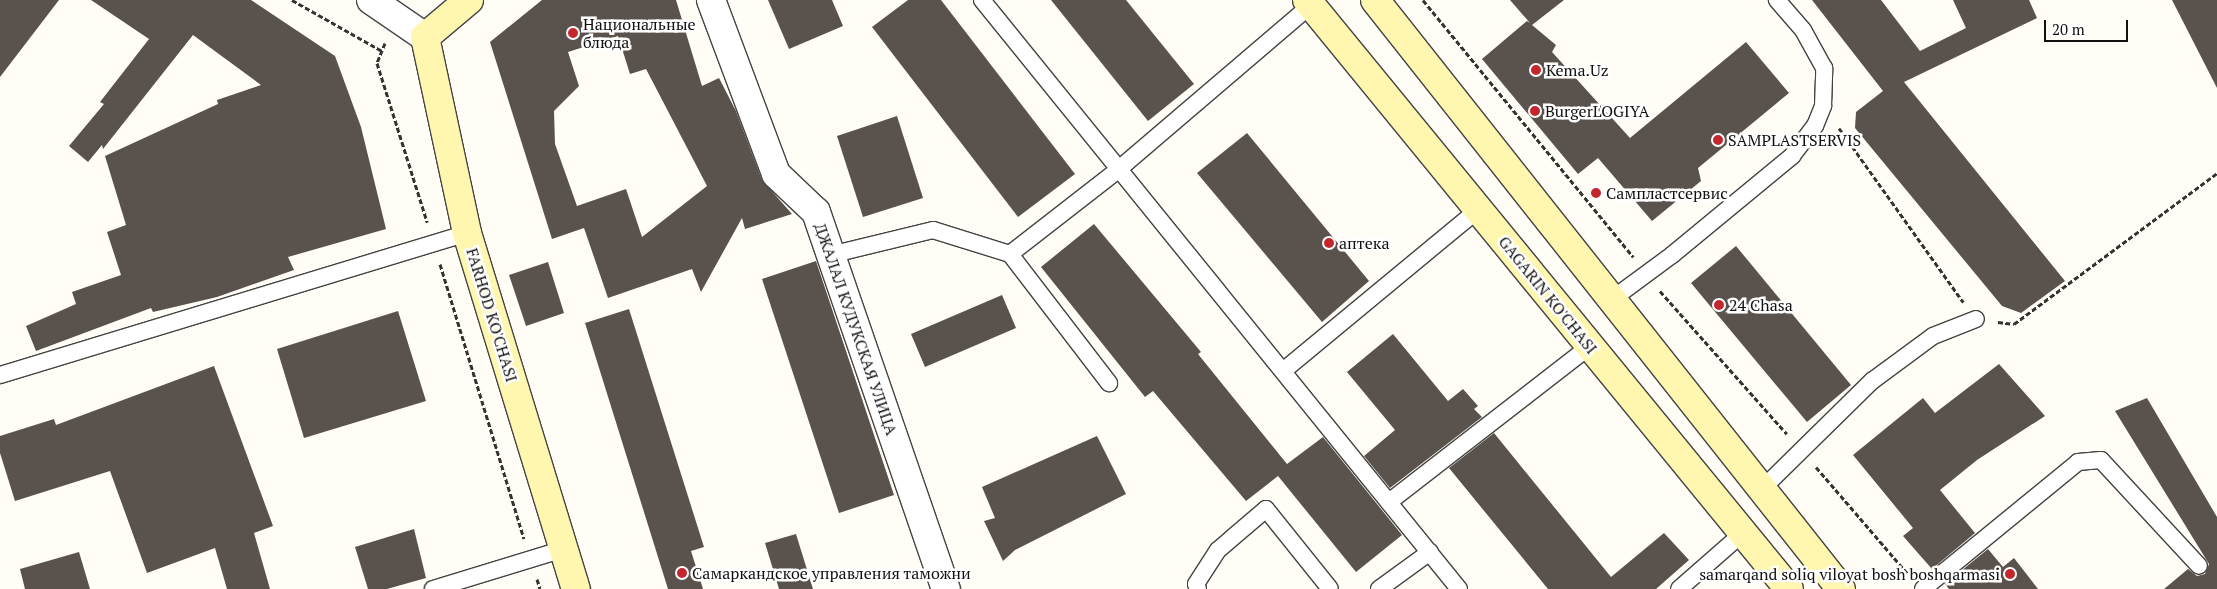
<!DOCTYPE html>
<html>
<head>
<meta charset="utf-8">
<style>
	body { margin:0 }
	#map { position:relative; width:2217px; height:589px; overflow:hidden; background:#fffdf5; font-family:"PT Serif",serif }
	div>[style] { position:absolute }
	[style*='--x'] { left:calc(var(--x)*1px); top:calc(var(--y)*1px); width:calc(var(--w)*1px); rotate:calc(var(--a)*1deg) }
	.building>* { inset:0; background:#5a524d }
	.path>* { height:3px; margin-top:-1.5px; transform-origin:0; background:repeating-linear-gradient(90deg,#333 0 5px,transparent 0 7.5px) }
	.roads { filter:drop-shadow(1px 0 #444) drop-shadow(-1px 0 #444) drop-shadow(0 1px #444) drop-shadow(0 -1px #444) }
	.lane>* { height:16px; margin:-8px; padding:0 8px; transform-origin:8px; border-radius:8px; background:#fff }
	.street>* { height:28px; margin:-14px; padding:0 14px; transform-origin:14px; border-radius:14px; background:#fff }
	.secondary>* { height:28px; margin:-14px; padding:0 14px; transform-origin:14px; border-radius:14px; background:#fff6b0 }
	.dots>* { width:14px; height:14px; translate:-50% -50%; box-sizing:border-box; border:2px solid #fff; border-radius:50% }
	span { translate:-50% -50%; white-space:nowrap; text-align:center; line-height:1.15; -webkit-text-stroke:5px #fff; paint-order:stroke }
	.poi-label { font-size:16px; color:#111 }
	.left { translate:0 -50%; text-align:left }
	.right { translate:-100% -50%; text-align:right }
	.street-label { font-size:16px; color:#111 }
	.scale { position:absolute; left:2044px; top:20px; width:84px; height:22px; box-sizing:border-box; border:2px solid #111; border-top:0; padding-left:6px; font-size:15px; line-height:18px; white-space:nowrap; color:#111; -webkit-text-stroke:4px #fff; paint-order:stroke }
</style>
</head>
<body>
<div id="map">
	<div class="building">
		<div style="clip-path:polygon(0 0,59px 0,0 77px)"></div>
		<div style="clip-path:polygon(91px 0,251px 0,335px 56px,361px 127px,386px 229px,288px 257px,294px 270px,217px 297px,153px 312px,151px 308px,36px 351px,26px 326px,76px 304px,72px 292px,121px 275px,107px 232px,126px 225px,105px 156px,218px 104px,217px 100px,261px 85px,193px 35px,103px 149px,102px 145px,88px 162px,69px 146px,104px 104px,100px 102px,149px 39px)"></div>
		<div style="clip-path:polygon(evenodd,542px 0,676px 0,702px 86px,719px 78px,736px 111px,762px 180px,792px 214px,745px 229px,742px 218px,701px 292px,692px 269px,608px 298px,584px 228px,552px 239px,490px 42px,542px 0,618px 36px,630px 74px,646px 69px,707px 186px,642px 237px,626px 189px,577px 206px,555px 144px,554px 111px,579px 86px,568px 52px,618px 36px)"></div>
		<div style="clip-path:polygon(768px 0,832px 0,843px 26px,789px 49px)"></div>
		<div style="clip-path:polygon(908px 0,941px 0,1075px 174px,1018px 217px,872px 27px)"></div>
		<div style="clip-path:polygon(1051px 0,1126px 0,1194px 84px,1148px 121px)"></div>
		<div style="clip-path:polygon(1510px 0,1564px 0,1532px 25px,1556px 45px,1552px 52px,1630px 138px,1746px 42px,1789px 93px,1698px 168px,1701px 181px,1652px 221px,1598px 158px,1578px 174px,1482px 59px,1527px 21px,1530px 23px)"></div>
		<div style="clip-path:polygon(1812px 0,1881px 0,1920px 51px,1966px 28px,1953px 0,2029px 0,2037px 18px,1904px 82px,2065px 281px,2021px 313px,2002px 306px,1855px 128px,1856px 112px,1883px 91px)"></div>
		<div style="clip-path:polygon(2172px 0,2217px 0,2217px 88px)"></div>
		<div style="clip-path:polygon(897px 116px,923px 198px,863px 217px,837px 136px)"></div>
		<div style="clip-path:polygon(1247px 133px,1369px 281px,1322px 322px,1197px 173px)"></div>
		<div style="clip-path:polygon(1094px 224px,1201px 352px,1198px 354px,1287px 464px,1323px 437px,1402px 535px,1356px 572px,1278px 476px,1246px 501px,1153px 391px,1145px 397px,1041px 267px)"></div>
		<div style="clip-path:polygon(1736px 246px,1851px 385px,1807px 422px,1691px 283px)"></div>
		<div style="clip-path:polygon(816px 261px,894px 495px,839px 513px,762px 279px)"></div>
		<div style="clip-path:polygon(548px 262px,564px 313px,526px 326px,509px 275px)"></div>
		<div style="clip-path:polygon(1002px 295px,1016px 328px,925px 367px,911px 334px)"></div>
		<div style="clip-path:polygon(629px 309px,704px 547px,691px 551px,703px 589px,668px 589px,585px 323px)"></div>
		<div style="clip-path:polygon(398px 311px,426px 401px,304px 438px,277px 349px)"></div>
		<div style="clip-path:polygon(1393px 334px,1448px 401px,1463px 389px,1478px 406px,1474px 409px,1482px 417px,1390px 488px,1364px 456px,1395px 430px,1347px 372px)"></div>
		<div style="clip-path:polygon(1999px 364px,2045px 416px,1977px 460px,1940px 490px,1975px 533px,1932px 569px,1903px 536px,1913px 528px,1853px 455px,1923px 398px,1935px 413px)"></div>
		<div style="clip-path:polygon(214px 366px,273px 526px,254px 533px,270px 589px,227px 589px,215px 548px,147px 573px,110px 471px,15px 501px,0 453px,0 436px,54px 419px,56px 425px)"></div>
		<div style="clip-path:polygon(2147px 398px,2217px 517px,2217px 589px,2164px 589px,2188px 569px,2197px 576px,2205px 574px,2209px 564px,2115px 411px)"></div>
		<div style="clip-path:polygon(1494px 433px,1611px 577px,1664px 533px,1689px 560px,1656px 589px,1548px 589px,1449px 468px)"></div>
		<div style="clip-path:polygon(1097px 436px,1126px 494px,1015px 550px,1003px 561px,984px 521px,995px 518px,982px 487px)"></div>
		<div style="clip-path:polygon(414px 529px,426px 578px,387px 589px,368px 589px,355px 547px)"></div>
		<div style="clip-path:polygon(796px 534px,813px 589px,779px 589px,765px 543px)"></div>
		<div style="clip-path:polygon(1988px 549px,2003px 567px,2014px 558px,2038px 589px,1949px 589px,1945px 584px)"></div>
		<div style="clip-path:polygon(79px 552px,90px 589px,25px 589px,20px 569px)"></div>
	</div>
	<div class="path">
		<div style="--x:292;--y:0;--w:103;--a:29.5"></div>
		<div style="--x:1423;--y:0;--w:332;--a:50.7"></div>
		<div style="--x:385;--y:43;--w:22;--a:112"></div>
		<div style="--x:377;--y:63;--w:167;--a:72.5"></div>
		<div style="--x:1839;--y:128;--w:214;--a:54.5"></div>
		<div style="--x:440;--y:264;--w:287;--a:73"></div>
		<div style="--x:1660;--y:291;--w:191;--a:48.4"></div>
		<div style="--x:1998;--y:322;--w:16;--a:7"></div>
		<div style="--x:2014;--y:324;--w:253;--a:-36.6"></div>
		<div style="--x:1816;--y:467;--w:141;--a:49.3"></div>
		<div style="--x:537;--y:579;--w:10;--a:73"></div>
	</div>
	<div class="roads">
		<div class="lane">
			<div style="--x:982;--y:0;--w:758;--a:51"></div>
			<div style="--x:1010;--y:254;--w:163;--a:52.5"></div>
			<div style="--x:830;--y:255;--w:106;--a:-13.6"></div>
			<div style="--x:933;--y:230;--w:81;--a:17.3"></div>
			<div style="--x:1010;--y:254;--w:138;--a:-37.9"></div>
			<div style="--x:1119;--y:169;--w:253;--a:-40.5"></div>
			<div style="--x:1611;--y:300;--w:76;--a:-36.4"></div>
			<div style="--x:1672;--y:255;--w:156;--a:-39.5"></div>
			<div style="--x:1792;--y:156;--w:38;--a:-53"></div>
			<div style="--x:1815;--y:126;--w:22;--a:-68"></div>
			<div style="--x:1823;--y:106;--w:38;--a:-88"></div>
			<div style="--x:1824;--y:68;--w:43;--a:-118.9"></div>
			<div style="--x:1803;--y:30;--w:40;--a:-131"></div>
			<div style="--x:1283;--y:371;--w:254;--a:-39.6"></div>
			<div style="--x:0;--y:375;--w:488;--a:-16.9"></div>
			<div style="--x:1761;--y:490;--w:156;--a:-44.5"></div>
			<div style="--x:1872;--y:381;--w:76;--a:-36.4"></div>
			<div style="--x:1933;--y:336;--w:46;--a:-21.6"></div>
			<div style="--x:1389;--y:502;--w:254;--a:-37.8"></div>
			<div style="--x:433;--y:589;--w:137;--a:-17"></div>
			<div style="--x:1198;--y:589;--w:5;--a:-112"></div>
			<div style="--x:1196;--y:584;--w:40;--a:-57.1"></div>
			<div style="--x:1218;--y:550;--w:63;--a:-40.5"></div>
			<div style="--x:1266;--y:509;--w:102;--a:51.3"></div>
			<div style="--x:1379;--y:589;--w:63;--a:-36"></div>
			<div style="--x:1679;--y:589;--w:86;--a:-41.2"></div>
			<div style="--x:1923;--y:589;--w:200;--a:-39.3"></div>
			<div style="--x:2078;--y:462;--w:23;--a:-5"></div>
			<div style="--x:2101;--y:460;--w:144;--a:47.2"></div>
		</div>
		<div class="street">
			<div style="--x:371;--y:0;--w:65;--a:34.4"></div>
			<div style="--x:711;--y:0;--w:186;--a:69.5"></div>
			<div style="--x:776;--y:174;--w:55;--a:43.5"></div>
			<div style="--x:816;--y:212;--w:399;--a:71"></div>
		</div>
		<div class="secondary">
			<div style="--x:469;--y:0;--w:57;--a:139.9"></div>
			<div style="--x:425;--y:37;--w:200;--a:77.9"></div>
			<div style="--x:467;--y:233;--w:372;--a:73"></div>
			<div style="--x:1307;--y:0;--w:761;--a:50.71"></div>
			<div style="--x:1375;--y:0;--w:751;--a:51.65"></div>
		</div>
	</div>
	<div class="dots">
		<div style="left:573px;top:33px;background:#c4262e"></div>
		<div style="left:1536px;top:70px;background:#c4262e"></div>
		<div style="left:1535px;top:111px;background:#c4262e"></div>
		<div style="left:1718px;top:140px;background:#c4262e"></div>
		<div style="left:1596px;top:193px;background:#c4262e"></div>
		<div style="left:1329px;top:243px;background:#c4262e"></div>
		<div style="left:1719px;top:305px;background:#c4262e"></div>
		<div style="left:682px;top:573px;background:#c4262e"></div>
		<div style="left:2010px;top:574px;background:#c4262e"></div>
	</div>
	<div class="poi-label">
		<span class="left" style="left:583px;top:33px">Национальные<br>блюда</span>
		<span class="left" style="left:1546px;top:70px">Kema.Uz</span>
		<span class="left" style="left:1545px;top:111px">BurgerLOGIYA</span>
		<span class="left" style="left:1728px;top:140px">SAMPLASTSERVIS</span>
		<span class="left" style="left:1606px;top:193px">Сампластсервис</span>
		<span class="left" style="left:1339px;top:243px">аптека</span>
		<span class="left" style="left:1729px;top:305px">24 Chasa</span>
		<span class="left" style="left:692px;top:573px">Самаркандское управления таможни</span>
		<span class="right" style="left:2000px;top:574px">samarqand soliq viloyat bosh boshqarmasi</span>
	</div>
	<div class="street-label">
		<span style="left:1548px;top:295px;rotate:51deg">GAGARIN KO'CHASI</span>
		<span style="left:492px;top:315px;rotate:73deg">FARHOD KO'CHASI</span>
		<span style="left:856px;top:329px;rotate:71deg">ДЖАЛАЛ КУДУКСКАЯ УЛИЦА</span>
	</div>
	<div class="scale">20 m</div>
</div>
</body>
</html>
